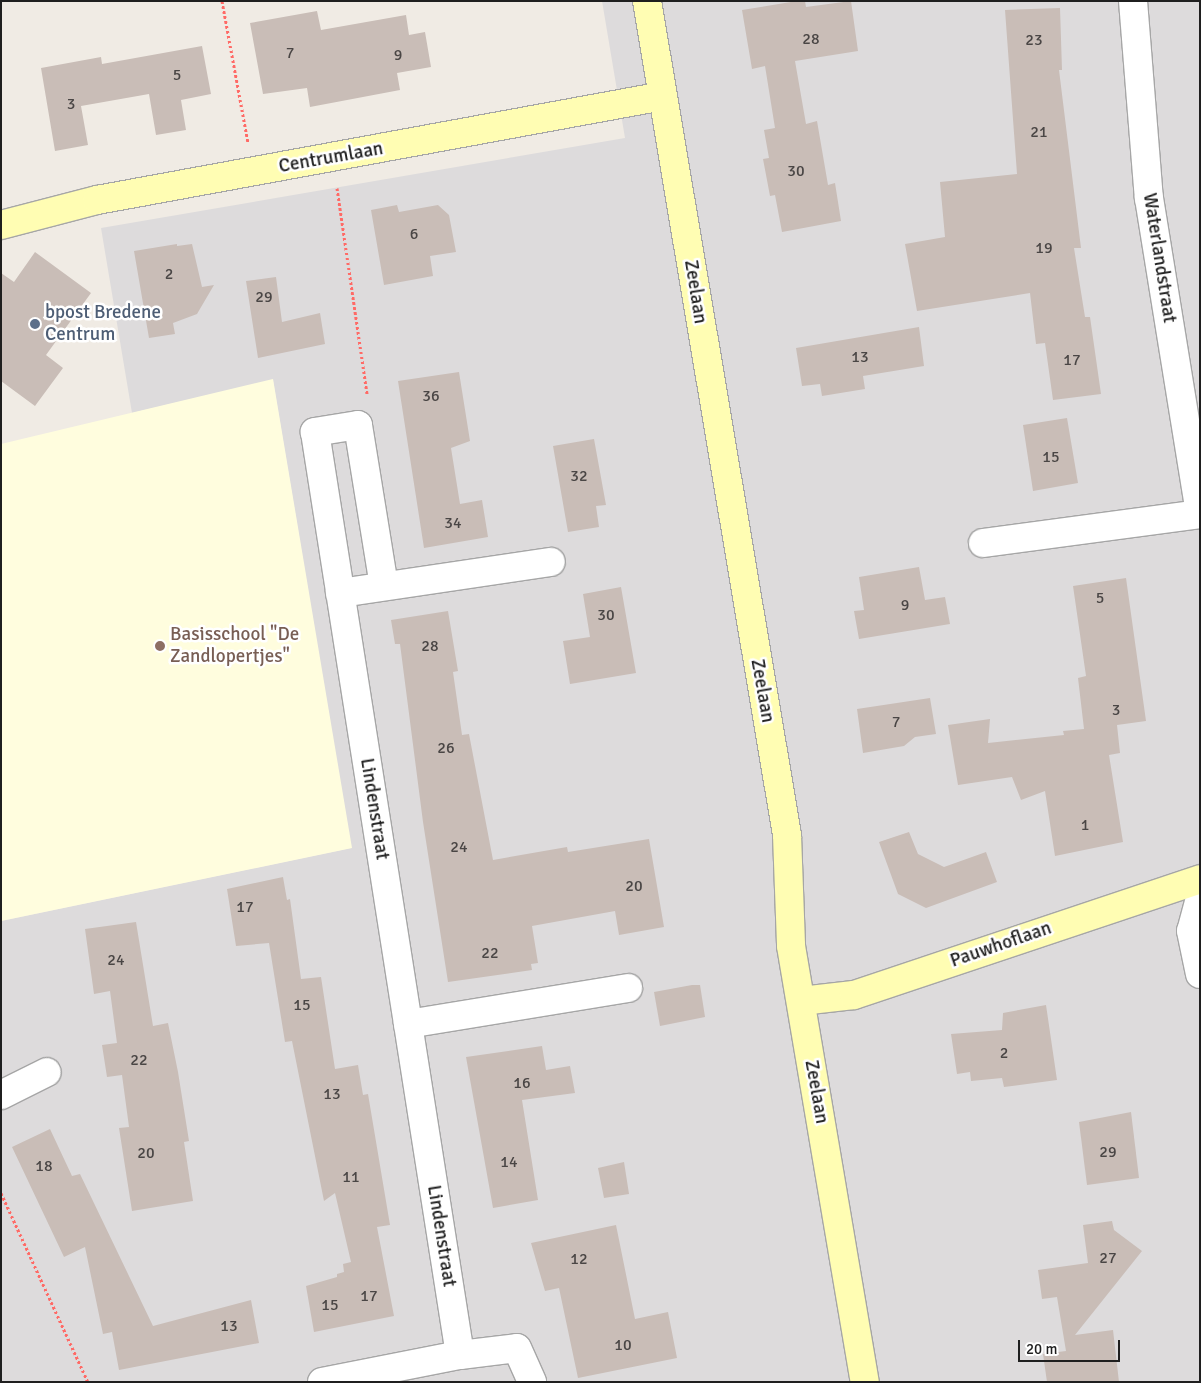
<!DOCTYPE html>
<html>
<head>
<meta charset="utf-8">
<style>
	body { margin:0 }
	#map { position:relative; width:1201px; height:1383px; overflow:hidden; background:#f0ebe4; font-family:Signika,sans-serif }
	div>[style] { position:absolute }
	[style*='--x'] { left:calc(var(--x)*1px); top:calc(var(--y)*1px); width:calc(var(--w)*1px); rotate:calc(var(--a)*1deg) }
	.residential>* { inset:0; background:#dddbdc }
	.education>* { inset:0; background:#fffdde }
	.building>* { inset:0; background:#c9bdb7 }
	.path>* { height:3px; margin-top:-1.5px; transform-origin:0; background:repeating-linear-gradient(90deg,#ff6a66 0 2.5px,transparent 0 5px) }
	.roads { filter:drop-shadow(1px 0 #a6a6a6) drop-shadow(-1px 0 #a6a6a6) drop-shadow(0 1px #a6a6a6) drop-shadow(0 -1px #a6a6a6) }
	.street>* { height:28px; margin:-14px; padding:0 14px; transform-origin:14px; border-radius:14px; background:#fff }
	.secondary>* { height:28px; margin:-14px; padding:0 14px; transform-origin:14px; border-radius:14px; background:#fffdb3 }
	.dots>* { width:14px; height:14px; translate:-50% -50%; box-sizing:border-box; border:2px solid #fff; border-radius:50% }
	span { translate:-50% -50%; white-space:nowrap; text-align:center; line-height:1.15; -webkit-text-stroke:5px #fff; paint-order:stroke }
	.number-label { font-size:16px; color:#4a4645 }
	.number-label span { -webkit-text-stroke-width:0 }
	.street-label { font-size:19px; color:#1f1f1f }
	.service-label { font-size:19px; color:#4e5e75 }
	.left { translate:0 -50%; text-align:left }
	.education-label { font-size:19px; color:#785e54 }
	.frame { position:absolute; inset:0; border:2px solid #1f1f1f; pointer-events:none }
	.scale { position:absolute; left:1018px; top:1340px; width:102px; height:22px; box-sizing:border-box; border:2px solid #1f1f1f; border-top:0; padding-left:6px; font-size:15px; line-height:18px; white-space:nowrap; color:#1f1f1f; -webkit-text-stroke:4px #fff; paint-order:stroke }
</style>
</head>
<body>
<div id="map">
	<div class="residential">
		<div style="clip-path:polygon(602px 1px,1200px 1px,1200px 1382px,1px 1382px,1px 921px,351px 848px,273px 380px,132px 413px,101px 228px,625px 138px)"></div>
	</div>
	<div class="education">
		<div style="clip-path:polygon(273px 379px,352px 848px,1px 921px,1px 444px)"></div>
	</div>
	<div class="building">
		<div style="clip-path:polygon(797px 1px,805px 1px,806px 7px,851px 1px,858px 51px,795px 61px,806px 124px,817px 121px,828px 185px,835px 183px,841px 221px,782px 232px,775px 195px,770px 196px,763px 159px,769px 158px,764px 130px,775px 128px,765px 66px,752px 69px,742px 10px)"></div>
		<div style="clip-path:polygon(1060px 8px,1062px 70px,1059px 70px,1081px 248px,1074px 248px,1085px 317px,1090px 317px,1101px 394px,1053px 400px,1045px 343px,1036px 344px,1030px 293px,917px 311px,905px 244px,945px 237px,940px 182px,1017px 174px,1005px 10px)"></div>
		<div style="clip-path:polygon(317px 11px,321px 30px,406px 15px,409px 35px,425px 32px,431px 67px,397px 73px,400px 90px,310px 107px,307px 88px,263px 94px,250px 23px)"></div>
		<div style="clip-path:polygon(202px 46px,211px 94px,181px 100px,186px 130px,156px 135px,149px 94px,81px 106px,88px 145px,55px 151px,41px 68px,101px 57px,102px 64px)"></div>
		<div style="clip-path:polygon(397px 205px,399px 212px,438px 205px,449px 215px,456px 252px,430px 256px,433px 276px,384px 285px,371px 210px)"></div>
		<div style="clip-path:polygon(177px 244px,177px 246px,192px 244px,202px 287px,214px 285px,197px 314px,173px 323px,175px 334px,149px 338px,134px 251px)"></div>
		<div style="clip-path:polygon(35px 252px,91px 293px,46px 355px,63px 368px,35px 406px,1px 381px,1px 273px,14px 282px)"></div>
		<div style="clip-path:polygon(276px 277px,282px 322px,320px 313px,325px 344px,258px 358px,246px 281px)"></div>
		<div style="clip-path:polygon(919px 327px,924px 366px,863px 376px,865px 389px,822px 396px,820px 384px,802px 386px,796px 348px)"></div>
		<div style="clip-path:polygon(459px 372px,470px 441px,451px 448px,460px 504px,482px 500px,488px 537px,424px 548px,398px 381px)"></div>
		<div style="clip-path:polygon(1067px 418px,1078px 483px,1033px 491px,1023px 425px)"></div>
		<div style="clip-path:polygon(594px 439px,606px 505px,596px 506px,599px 527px,568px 532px,553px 446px)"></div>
		<div style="clip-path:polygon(919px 567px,925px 600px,945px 597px,950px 624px,859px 639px,854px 611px,864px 610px,859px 577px)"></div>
		<div style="clip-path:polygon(1126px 578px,1146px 721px,1117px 725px,1120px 753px,1109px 755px,1123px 842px,1055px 856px,1045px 791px,1021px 800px,1012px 777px,958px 785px,948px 725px,990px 719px,988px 743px,1064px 735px,1063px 731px,1084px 729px,1078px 678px,1086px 676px,1073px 586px)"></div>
		<div style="clip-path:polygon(621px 587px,636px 673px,570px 684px,563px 641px,590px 637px,583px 594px)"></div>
		<div style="clip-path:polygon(448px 611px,458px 671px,453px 672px,462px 735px,469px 734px,493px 860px,567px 847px,568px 852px,649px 839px,664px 927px,619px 935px,615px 911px,532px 926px,538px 963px,531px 964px,532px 970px,448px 982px,423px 822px,400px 644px,395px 644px,391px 620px)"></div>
		<div style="clip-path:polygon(930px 698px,936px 734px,915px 737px,904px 746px,863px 753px,857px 709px)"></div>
		<div style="clip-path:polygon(909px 832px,918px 854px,944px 867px,986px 852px,997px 882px,926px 908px,898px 894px,879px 842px)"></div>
		<div style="clip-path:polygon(283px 877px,287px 900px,290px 899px,301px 979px,321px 977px,335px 1069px,358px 1065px,363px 1095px,368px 1094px,390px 1225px,377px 1227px,394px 1316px,314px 1332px,306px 1286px,337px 1277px,337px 1274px,344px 1272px,343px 1264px,351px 1262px,335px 1193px,324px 1201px,292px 1041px,285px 1042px,269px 943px,236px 946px,227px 889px)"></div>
		<div style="clip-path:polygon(136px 922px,153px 1026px,168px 1023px,178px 1072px,189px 1141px,184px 1142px,193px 1201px,132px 1211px,119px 1128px,129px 1127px,122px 1075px,107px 1077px,102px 1045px,117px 1043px,110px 991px,94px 994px,85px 929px)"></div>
		<div style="clip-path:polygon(692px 985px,700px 985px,705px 1017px,660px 1026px,654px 992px)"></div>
		<div style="clip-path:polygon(1046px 1005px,1057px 1080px,1004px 1087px,1002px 1078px,971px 1081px,970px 1072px,957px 1074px,951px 1034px,1002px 1030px,1003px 1013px)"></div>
		<div style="clip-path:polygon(542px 1046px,546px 1070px,570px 1066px,575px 1093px,522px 1100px,538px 1200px,493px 1208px,466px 1057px)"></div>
		<div style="clip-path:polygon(1131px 1112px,1139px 1178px,1087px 1185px,1079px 1122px)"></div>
		<div style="clip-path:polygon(50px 1129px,72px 1176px,80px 1174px,153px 1326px,251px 1300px,259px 1343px,119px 1370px,112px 1332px,103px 1334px,85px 1247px,64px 1257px,12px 1147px)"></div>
		<div style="clip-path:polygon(624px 1162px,629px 1194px,604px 1198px,598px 1168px)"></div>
		<div style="clip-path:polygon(1112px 1221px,1114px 1230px,1142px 1251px,1075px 1335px,1113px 1330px,1119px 1382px,1047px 1382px,1043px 1354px,1066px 1351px,1057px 1297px,1042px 1299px,1038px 1270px,1088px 1263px,1083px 1225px)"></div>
		<div style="clip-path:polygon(616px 1225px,635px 1319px,668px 1312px,677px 1358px,578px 1378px,559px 1288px,545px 1291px,531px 1243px)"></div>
	</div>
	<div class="path">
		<div style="--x:222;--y:1;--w:143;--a:79.6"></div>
		<div style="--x:337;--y:188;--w:208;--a:81.7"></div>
		<div style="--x:1;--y:1193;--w:208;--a:65.3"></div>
	</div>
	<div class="roads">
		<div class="street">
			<div style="--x:1133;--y:1;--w:198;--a:85.4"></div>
			<div style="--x:1149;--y:198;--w:319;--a:80.8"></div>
			<div style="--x:983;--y:543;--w:219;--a:-7.6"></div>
			<div style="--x:384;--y:586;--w:163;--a:-99.2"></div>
			<div style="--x:358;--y:425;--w:44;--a:170.8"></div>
			<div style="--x:315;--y:432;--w:934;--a:81.07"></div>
			<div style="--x:460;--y:1355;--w:57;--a:-7"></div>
			<div style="--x:517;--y:1348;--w:37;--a:66"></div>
			<div style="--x:340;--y:593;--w:213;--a:-8.4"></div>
			<div style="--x:1200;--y:898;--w:34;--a:105"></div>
			<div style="--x:1191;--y:931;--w:44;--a:78.2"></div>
			<div style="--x:408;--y:1024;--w:223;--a:-9.3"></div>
			<div style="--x:1;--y:1095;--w:51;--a:-26.6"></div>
			<div style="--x:322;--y:1382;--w:141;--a:-11.1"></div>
		</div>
		<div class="secondary">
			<div style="--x:647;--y:1;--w:846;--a:80.47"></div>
			<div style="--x:787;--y:835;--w:111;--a:87.9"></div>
			<div style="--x:791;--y:946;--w:442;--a:80.4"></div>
			<div style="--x:1;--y:225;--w:99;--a:-14.6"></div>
			<div style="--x:97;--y:200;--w:575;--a:-10.41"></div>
			<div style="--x:801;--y:1001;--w:53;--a:-6.5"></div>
			<div style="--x:854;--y:995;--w:365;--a:-18.5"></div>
		</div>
	</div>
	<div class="dots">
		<div style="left:35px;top:324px;background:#5c6f8a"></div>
		<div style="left:160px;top:646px;background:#8d6e63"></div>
	</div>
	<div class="number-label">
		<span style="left:811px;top:39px">28</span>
		<span style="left:1034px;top:40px">23</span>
		<span style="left:290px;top:53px">7</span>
		<span style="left:398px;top:55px">9</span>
		<span style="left:177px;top:75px">5</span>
		<span style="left:71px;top:104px">3</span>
		<span style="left:1039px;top:132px">21</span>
		<span style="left:796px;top:171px">30</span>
		<span style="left:414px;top:234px">6</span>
		<span style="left:1044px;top:248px">19</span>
		<span style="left:169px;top:274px">2</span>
		<span style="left:264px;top:297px">29</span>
		<span style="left:860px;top:357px">13</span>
		<span style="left:1072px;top:360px">17</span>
		<span style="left:431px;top:396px">36</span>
		<span style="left:1051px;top:457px">15</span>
		<span style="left:579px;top:476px">32</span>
		<span style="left:453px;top:523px">34</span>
		<span style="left:1100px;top:598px">5</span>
		<span style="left:905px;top:605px">9</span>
		<span style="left:606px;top:615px">30</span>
		<span style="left:430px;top:646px">28</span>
		<span style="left:1116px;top:710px">3</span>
		<span style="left:896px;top:722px">7</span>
		<span style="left:446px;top:748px">26</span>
		<span style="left:1085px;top:825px">1</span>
		<span style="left:459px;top:847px">24</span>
		<span style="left:634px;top:886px">20</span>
		<span style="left:245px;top:907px">17</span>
		<span style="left:490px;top:953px">22</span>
		<span style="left:116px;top:960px">24</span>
		<span style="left:302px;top:1005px">15</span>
		<span style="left:1004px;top:1053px">2</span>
		<span style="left:139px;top:1060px">22</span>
		<span style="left:522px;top:1083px">16</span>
		<span style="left:332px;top:1094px">13</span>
		<span style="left:1108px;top:1152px">29</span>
		<span style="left:146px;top:1153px">20</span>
		<span style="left:509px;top:1162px">14</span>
		<span style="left:44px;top:1166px">18</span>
		<span style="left:351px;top:1177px">11</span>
		<span style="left:1108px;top:1258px">27</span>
		<span style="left:579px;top:1259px">12</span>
		<span style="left:369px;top:1296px">17</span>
		<span style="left:330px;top:1305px">15</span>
		<span style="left:229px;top:1326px">13</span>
		<span style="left:623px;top:1345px">10</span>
	</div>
	<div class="street-label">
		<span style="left:331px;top:158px;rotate:-10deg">Centrumlaan</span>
		<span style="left:1159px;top:258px;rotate:81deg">Waterlandstraat</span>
		<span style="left:695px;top:292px;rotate:81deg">Zeelaan</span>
		<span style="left:762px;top:691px;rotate:80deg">Zeelaan</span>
		<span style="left:374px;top:809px;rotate:81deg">Lindenstraat</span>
		<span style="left:1001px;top:945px;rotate:-19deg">Pauwhoflaan</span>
		<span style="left:816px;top:1092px;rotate:80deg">Zeelaan</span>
		<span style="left:441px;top:1236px;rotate:81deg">Lindenstraat</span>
	</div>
	<div class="service-label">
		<span class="left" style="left:45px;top:324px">bpost Bredene<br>Centrum</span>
	</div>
	<div class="education-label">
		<span class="left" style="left:170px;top:646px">Basisschool "De<br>Zandlopertjes"</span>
	</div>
	<div class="frame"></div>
	<div class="scale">20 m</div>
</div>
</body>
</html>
